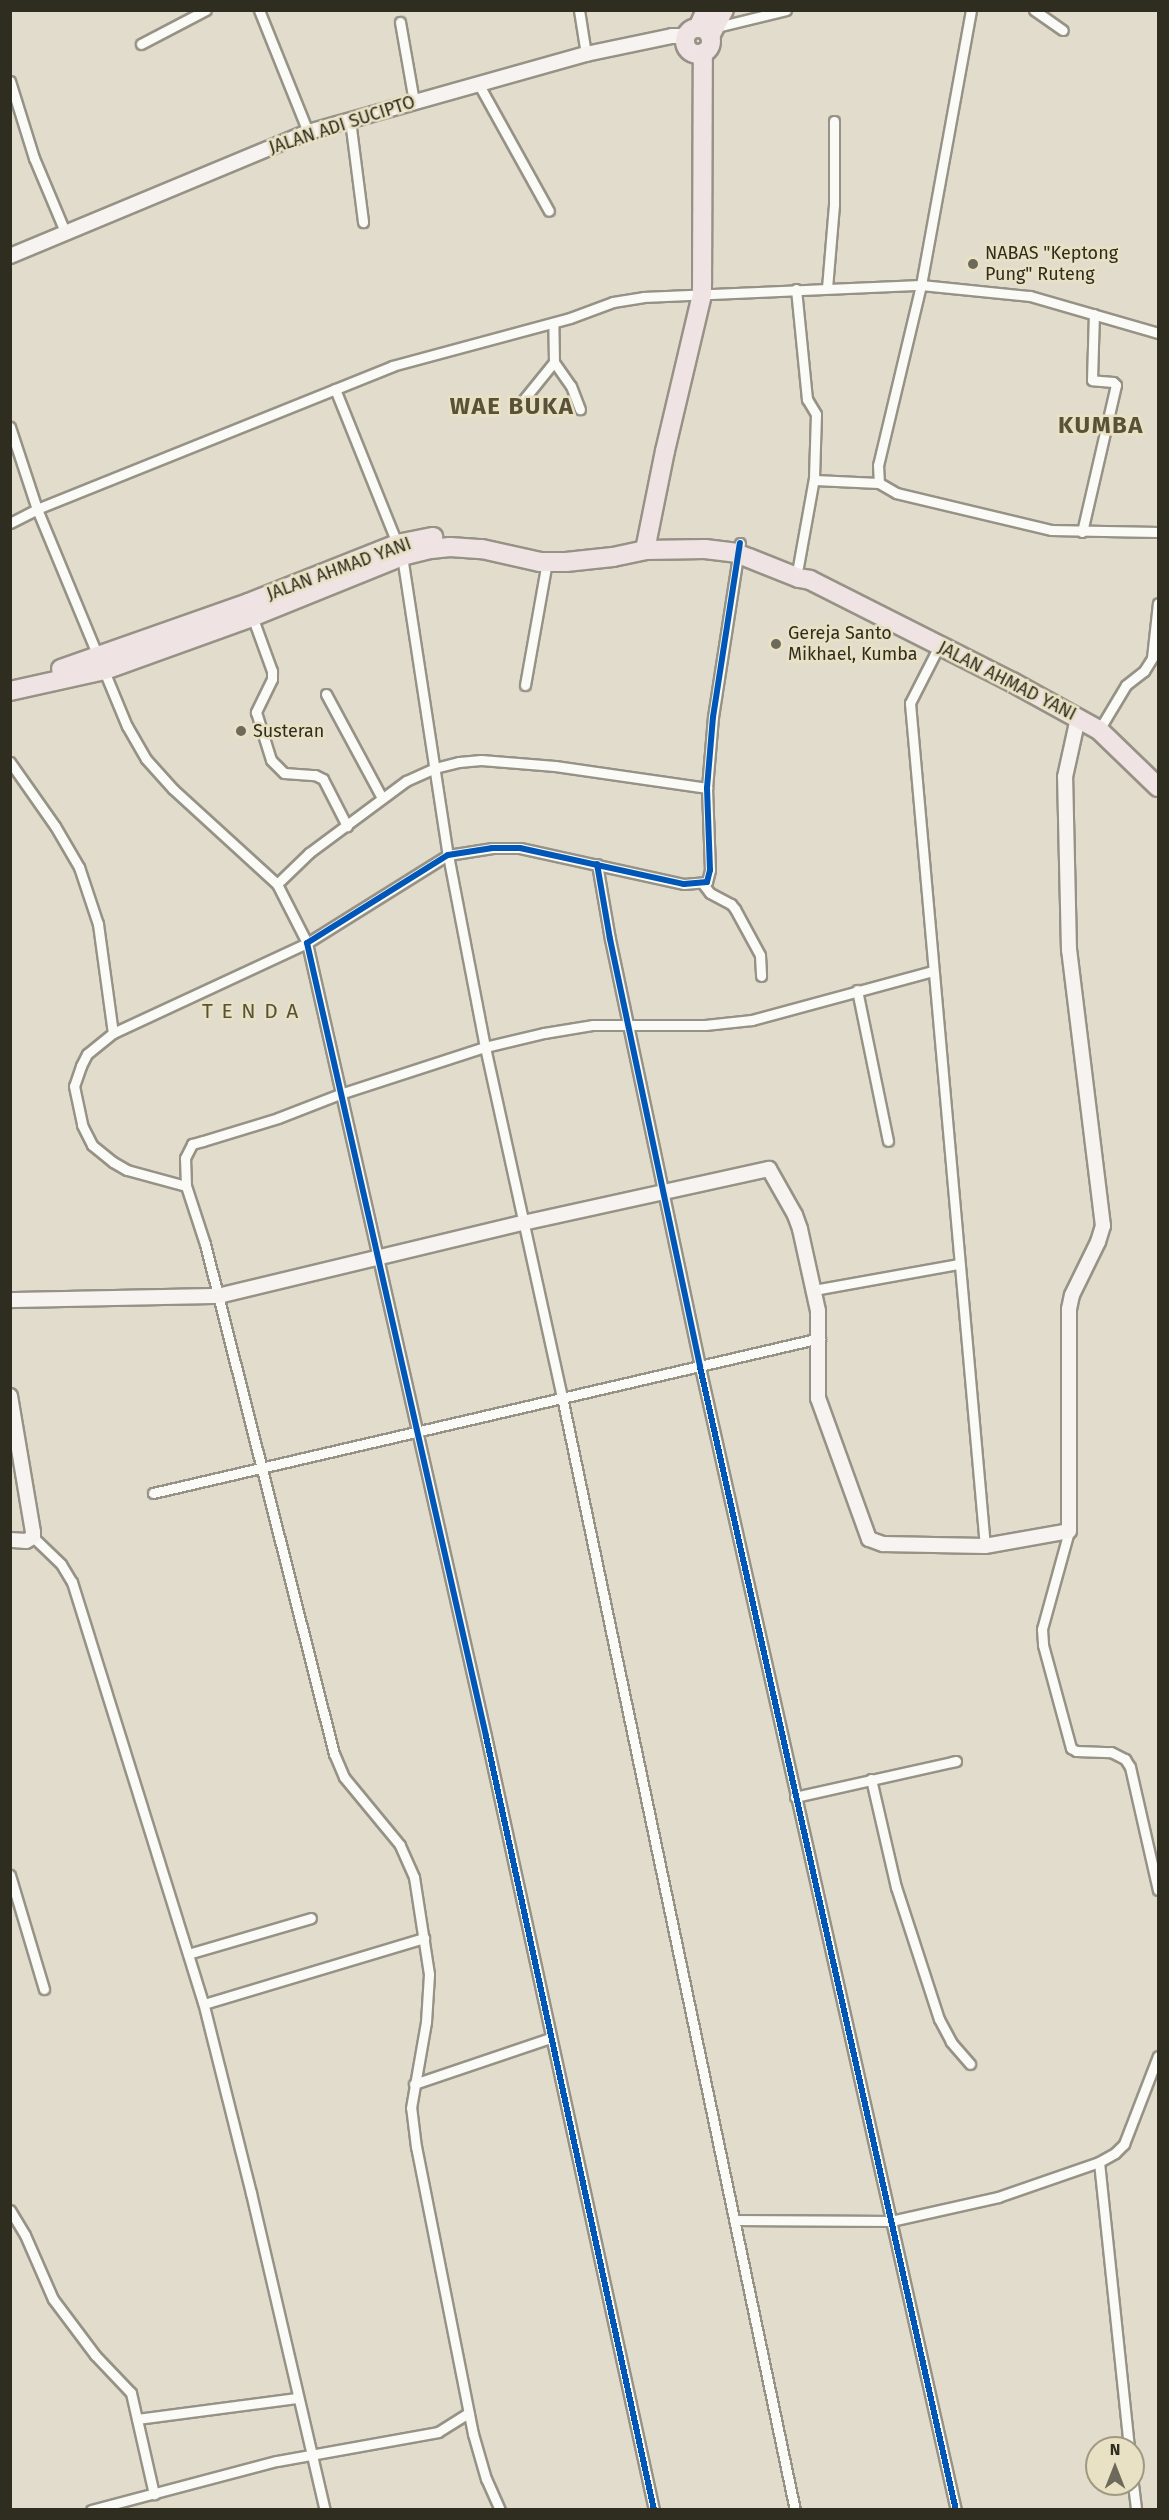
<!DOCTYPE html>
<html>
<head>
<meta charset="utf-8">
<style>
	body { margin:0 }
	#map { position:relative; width:1169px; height:2520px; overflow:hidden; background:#e1dccb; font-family:"Fira Sans",sans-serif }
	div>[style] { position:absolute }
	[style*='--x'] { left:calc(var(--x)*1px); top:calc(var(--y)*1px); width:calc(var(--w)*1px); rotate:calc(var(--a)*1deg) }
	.roads { filter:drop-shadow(2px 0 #969286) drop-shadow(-2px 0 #969286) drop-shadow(0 2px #969286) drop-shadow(0 -2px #969286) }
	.street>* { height:9px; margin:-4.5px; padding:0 4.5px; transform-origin:4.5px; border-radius:4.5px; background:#fafaf7 }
	.secondary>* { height:14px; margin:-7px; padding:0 7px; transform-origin:7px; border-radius:7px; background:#f7f3f1 }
	.highway>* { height:18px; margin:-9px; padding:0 9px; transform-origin:9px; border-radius:9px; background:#efe4e3 }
	.highway>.ring { margin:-9px; padding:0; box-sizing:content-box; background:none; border:18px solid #efe4e3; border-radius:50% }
	.cycleway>* { height:6px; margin:-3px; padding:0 3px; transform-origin:3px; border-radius:3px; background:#0057b8 }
	.dots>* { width:16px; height:16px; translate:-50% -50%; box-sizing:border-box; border:3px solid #e9e1c3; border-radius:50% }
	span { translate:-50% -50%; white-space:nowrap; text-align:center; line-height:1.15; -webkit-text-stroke:5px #e9e1c3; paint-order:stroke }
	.street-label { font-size:18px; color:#2f2c20 }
	.poi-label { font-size:18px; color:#2f2c20 }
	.left { translate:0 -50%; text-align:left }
	.quarter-label { font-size:21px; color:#595238; letter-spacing:1.5px }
	.district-label { font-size:24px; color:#595238; font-weight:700; letter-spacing:1.5px }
	.frame { position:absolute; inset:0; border:12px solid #2f2c20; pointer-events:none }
	.north { position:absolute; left:1085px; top:2436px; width:60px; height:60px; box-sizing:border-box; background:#e9e1c3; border:2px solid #9f9982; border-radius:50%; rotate:0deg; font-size:16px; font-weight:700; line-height:24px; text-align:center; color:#2f2c20 }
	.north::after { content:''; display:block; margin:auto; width:21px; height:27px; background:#6d6a5c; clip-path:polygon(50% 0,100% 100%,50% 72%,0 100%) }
</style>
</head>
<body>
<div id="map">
	<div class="roads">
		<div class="street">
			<div style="--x:259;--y:10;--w:131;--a:68.1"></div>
			<div style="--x:579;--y:10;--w:45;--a:81"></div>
			<div style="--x:971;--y:10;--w:280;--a:100.3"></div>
			<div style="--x:921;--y:285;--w:185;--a:103.4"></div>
			<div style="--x:878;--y:465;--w:18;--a:87"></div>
			<div style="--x:879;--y:483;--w:20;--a:30"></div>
			<div style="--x:896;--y:493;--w:159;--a:13.4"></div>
			<div style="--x:1051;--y:530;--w:107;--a:1.1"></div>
			<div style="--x:1034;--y:10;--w:35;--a:35"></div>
			<div style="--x:400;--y:22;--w:80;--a:80"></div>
			<div style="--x:717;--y:27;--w:71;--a:-13.8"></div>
			<div style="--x:141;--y:44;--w:73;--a:-27.6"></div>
			<div style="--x:10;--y:81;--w:81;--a:72.7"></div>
			<div style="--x:34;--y:158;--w:82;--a:67.2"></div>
			<div style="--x:478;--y:83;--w:146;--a:61"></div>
			<div style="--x:350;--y:120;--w:103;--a:82.7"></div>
			<div style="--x:827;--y:288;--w:84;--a:-85.2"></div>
			<div style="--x:834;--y:204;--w:83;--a:-90"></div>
			<div style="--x:796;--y:289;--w:111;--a:84.3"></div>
			<div style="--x:807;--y:399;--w:17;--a:59"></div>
			<div style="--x:816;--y:414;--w:64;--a:91.8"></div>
			<div style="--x:814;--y:478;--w:90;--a:100.2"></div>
			<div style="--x:554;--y:362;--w:29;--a:55"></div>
			<div style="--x:571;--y:386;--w:25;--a:69"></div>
			<div style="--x:335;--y:389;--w:180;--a:68.1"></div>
			<div style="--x:402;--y:556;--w:303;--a:81.3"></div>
			<div style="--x:448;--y:855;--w:196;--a:79.1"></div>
			<div style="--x:485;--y:1047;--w:358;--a:77.6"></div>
			<div style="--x:562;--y:1397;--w:1137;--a:78.18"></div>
			<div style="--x:520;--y:404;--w:54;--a:-51"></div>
			<div style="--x:554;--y:362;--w:39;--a:-91"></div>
			<div style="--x:10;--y:427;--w:86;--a:71.8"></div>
			<div style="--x:37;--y:509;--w:235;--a:67.5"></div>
			<div style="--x:127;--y:726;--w:38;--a:60"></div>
			<div style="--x:146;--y:759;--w:40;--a:48"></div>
			<div style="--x:173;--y:789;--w:141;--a:42.4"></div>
			<div style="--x:277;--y:884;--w:66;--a:63"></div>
			<div style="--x:307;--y:943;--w:214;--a:155.1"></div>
			<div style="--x:113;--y:1033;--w:33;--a:141"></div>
			<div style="--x:87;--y:1054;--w:13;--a:117"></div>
			<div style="--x:81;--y:1066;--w:21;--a:109"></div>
			<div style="--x:74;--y:1086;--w:40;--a:78"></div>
			<div style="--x:82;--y:1125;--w:22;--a:63"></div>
			<div style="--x:92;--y:1145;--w:27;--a:39"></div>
			<div style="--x:113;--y:1162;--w:16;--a:30"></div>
			<div style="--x:127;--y:1170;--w:61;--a:15.2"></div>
			<div style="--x:814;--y:480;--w:65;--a:2.6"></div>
			<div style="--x:10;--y:523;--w:30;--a:-27"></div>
			<div style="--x:37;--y:509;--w:383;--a:-21.9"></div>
			<div style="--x:392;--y:366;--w:184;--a:-15.1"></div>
			<div style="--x:570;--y:318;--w:46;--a:-20.4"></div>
			<div style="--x:613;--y:302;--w:30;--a:-9"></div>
			<div style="--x:643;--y:297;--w:278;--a:-2.5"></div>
			<div style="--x:921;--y:285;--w:110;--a:5.8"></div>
			<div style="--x:1030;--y:296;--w:133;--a:16.1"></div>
			<div style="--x:1082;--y:532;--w:151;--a:-77"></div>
			<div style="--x:1116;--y:385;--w:4;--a:-135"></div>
			<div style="--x:1113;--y:382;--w:21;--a:-175"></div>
			<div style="--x:1092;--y:380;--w:66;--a:-88.3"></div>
			<div style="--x:252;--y:616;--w:59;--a:70"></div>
			<div style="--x:272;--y:671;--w:8;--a:90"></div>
			<div style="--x:272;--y:679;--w:37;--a:116"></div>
			<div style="--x:256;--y:712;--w:50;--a:72.6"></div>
			<div style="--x:271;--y:760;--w:18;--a:45"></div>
			<div style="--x:284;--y:773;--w:31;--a:4"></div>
			<div style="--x:315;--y:775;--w:9;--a:27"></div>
			<div style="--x:323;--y:779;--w:53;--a:62.9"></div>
			<div style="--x:939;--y:646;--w:64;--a:117"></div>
			<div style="--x:910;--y:703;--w:846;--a:84.92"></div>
			<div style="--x:525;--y:685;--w:125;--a:-79.9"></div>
			<div style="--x:326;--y:694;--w:118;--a:61.7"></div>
			<div style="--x:1099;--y:730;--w:52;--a:-59"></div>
			<div style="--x:1126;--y:685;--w:23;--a:-38"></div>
			<div style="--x:1144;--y:671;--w:15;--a:-58"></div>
			<div style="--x:1152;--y:658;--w:55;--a:-83.8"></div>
			<div style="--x:10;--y:762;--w:78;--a:54.9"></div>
			<div style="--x:55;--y:826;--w:48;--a:59.7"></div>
			<div style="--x:79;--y:867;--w:60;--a:71.6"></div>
			<div style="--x:98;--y:924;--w:110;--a:82.2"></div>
			<div style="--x:597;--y:864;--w:76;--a:80.2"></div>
			<div style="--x:610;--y:939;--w:437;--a:78.1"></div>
			<div style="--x:700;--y:1367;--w:1171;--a:77.38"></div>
			<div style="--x:277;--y:884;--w:45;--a:-44.1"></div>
			<div style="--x:309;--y:853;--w:121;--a:-36.6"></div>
			<div style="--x:406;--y:781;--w:32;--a:-24"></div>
			<div style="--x:435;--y:768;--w:25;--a:-14"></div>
			<div style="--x:459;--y:762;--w:22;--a:-5"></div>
			<div style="--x:481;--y:760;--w:74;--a:4.6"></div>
			<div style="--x:555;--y:766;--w:154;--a:8.2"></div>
			<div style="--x:703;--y:884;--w:11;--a:52"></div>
			<div style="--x:710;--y:893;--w:24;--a:28"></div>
			<div style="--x:731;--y:904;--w:6;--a:51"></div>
			<div style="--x:735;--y:909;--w:52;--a:61.5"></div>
			<div style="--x:760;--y:955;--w:21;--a:87"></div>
			<div style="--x:857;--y:990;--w:154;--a:78.4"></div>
			<div style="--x:814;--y:1290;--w:147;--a:-10.2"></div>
			<div style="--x:153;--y:1493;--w:685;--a:-13.08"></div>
			<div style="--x:1069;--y:1531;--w:102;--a:105.4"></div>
			<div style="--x:1042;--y:1629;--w:16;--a:86"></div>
			<div style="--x:1043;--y:1645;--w:107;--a:74.8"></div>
			<div style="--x:1071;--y:1748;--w:6;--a:31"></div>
			<div style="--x:1076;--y:1751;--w:35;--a:2"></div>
			<div style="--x:1111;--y:1752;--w:16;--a:27"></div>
			<div style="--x:1125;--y:1759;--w:9;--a:58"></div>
			<div style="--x:1130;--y:1767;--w:126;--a:77.2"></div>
			<div style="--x:33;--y:1537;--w:39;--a:44"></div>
			<div style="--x:61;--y:1564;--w:21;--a:59"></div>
			<div style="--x:72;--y:1582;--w:440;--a:72.7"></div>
			<div style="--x:203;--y:2002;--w:197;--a:75.9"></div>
			<div style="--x:251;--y:2193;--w:326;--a:76.9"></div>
			<div style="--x:871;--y:1779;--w:111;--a:77"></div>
			<div style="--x:896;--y:1887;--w:139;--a:72"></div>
			<div style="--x:939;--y:2019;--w:26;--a:62"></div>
			<div style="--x:951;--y:2042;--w:29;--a:49"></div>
			<div style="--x:795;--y:1797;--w:165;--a:-12.6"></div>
			<div style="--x:10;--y:1875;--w:119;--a:73.4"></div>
			<div style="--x:188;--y:1954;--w:128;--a:-16.3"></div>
			<div style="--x:204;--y:2004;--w:230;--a:-16.7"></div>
			<div style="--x:414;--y:2084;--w:144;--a:-18.7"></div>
			<div style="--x:1099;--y:2162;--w:288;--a:84"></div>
			<div style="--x:10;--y:2210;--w:29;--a:59"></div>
			<div style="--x:25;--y:2235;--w:70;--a:66.4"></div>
			<div style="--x:53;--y:2299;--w:70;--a:53.1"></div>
			<div style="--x:95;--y:2355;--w:52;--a:46.5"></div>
			<div style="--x:131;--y:2393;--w:104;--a:77.2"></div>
			<div style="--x:734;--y:2220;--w:157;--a:0.4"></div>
			<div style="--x:891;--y:2221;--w:110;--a:-12.6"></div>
			<div style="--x:998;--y:2197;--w:107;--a:-19.1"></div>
			<div style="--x:1099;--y:2162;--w:18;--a:-29"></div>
			<div style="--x:1115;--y:2153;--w:13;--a:-45"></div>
			<div style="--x:1124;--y:2144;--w:94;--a:-68.9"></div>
			<div style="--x:137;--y:2419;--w:161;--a:-7.5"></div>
			<div style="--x:1133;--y:2484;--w:26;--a:83"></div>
			<div style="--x:91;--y:2510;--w:192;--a:-14.8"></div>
			<div style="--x:277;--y:2461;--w:164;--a:-10.2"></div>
			<div style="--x:438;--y:2432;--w:36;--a:-32"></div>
			<div style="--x:500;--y:2510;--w:34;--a:-114"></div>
			<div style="--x:486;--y:2479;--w:47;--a:-106.1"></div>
			<div style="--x:473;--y:2434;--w:293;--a:-101.2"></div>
			<div style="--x:416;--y:2147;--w:39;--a:-97"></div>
			<div style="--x:411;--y:2108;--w:87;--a:-80.1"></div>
			<div style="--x:426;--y:2022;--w:48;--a:-86.4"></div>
			<div style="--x:429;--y:1974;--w:98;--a:-98.8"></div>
			<div style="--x:414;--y:1877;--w:35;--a:-114"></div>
			<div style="--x:400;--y:1845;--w:88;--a:-129.5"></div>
			<div style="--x:344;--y:1777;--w:25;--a:-113"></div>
			<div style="--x:334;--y:1754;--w:526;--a:-104.19"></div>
			<div style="--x:205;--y:1244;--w:61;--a:-108.1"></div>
			<div style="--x:186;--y:1186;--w:28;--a:-92"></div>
			<div style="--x:185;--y:1158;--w:16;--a:-63"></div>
			<div style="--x:192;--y:1144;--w:11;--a:-15"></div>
			<div style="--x:203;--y:1141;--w:78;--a:-17"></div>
			<div style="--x:278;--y:1118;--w:66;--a:-21.2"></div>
			<div style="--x:340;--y:1094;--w:152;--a:-18"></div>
			<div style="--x:485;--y:1047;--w:61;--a:-13.3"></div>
			<div style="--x:544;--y:1033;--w:50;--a:-9.3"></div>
			<div style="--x:593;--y:1025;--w:112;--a:0"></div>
			<div style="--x:705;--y:1025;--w:47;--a:-6.1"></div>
			<div style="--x:752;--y:1020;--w:187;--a:-15.2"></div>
			<div style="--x:654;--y:2510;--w:792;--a:-102.25"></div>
			<div style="--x:486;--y:1736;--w:813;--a:-102.72"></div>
			<div style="--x:307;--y:943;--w:166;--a:-32"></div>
			<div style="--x:448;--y:855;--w:45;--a:-9"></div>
			<div style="--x:492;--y:848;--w:28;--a:0"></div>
			<div style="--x:520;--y:848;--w:168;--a:12.4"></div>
			<div style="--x:684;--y:884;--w:23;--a:-5"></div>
			<div style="--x:707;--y:882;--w:12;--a:-76"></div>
			<div style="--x:710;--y:870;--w:82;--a:-92.1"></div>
			<div style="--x:707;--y:788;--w:71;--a:-85.2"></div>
			<div style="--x:713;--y:717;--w:176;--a:-81.2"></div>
		</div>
		<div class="secondary">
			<div style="--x:10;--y:256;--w:323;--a:-22.6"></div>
			<div style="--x:308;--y:132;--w:289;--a:-15.7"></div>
			<div style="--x:586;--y:54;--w:88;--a:-11.8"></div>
			<div style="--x:672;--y:36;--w:14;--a:0"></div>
			<div style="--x:10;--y:1300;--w:208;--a:-1.1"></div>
			<div style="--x:218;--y:1296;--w:314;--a:-13.5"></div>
			<div style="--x:523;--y:1223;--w:252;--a:-12.4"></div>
			<div style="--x:769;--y:1169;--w:53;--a:60.5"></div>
			<div style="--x:795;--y:1215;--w:15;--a:70"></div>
			<div style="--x:800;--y:1229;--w:84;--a:77.6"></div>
			<div style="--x:818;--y:1311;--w:87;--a:90"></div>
			<div style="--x:818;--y:1398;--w:150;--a:70.1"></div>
			<div style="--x:869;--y:1539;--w:15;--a:20"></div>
			<div style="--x:883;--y:1544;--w:102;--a:1.1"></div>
			<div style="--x:985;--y:1546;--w:85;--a:-10.1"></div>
			<div style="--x:1069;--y:1531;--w:222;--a:-90"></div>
			<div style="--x:1069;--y:1309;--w:14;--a:-78"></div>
			<div style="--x:1072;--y:1295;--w:59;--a:-63.9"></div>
			<div style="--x:1098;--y:1242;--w:17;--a:-73"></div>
			<div style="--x:1103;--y:1226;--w:278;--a:-97"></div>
			<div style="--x:1069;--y:950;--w:173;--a:-91.3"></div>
			<div style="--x:1065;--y:777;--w:60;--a:-77.6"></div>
			<div style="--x:10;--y:1396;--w:138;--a:80.4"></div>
			<div style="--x:33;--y:1532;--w:5;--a:90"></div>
			<div style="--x:33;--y:1537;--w:8;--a:150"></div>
			<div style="--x:26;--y:1541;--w:16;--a:-176"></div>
		</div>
		<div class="highway">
			<div style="--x:698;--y:28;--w:20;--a:-66"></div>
			<div class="ring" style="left:685px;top:28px;width:8px;height:8px"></div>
			<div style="--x:710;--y:36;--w:30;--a:-62"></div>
			<div style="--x:645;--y:550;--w:101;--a:-78.6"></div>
			<div style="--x:665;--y:451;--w:161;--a:-76.7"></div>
			<div style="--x:702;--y:294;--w:241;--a:-89.8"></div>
			<div style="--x:61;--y:669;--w:198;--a:-19.4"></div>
			<div style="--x:248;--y:603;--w:160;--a:-21.6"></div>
			<div style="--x:397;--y:544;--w:37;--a:-11"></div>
			<div style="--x:10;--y:691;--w:97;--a:-12.5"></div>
			<div style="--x:105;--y:670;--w:156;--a:-19.8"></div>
			<div style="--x:252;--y:617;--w:162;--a:-22.1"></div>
			<div style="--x:402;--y:556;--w:30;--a:-14"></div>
			<div style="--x:431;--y:549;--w:19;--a:-6"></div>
			<div style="--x:450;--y:547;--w:32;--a:4"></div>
			<div style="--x:482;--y:549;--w:59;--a:12.6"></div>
			<div style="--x:540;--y:562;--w:26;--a:0"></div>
			<div style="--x:566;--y:562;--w:47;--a:-6.1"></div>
			<div style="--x:613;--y:557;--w:33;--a:-12"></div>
			<div style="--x:645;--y:550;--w:60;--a:-1"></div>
			<div style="--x:705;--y:549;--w:31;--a:7"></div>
			<div style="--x:736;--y:553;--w:68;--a:21.6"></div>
			<div style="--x:799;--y:578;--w:11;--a:10"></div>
			<div style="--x:810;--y:580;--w:226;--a:26.8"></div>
			<div style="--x:1012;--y:682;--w:99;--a:28.9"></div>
			<div style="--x:1099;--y:730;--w:82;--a:44"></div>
		</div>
	</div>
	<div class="cycleway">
		<div style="--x:597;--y:864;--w:76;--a:80.2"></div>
		<div style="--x:610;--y:939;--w:437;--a:78.1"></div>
		<div style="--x:700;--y:1367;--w:1171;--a:77.38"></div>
		<div style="--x:654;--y:2510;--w:792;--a:-102.25"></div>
		<div style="--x:486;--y:1736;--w:813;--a:-102.72"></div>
		<div style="--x:307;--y:943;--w:166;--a:-32"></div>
		<div style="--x:448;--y:855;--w:45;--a:-9"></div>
		<div style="--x:492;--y:848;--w:28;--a:0"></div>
		<div style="--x:520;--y:848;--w:168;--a:12.4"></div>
		<div style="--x:684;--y:884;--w:23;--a:-5"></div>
		<div style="--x:707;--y:882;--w:12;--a:-76"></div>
		<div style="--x:710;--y:870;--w:82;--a:-92.1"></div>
		<div style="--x:707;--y:788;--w:71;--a:-85.2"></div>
		<div style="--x:713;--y:717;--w:176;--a:-81.2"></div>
	</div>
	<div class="dots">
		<div style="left:973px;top:264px;background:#6d6a5c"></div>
		<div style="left:776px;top:644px;background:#6d6a5c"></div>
		<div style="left:241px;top:731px;background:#6d6a5c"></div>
	</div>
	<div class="street-label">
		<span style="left:342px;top:125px;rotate:-18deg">JALAN ADI SUCIPTO</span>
		<span style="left:339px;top:569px;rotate:-20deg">JALAN AHMAD YANI</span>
		<span style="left:1007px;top:681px;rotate:27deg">JALAN AHMAD YANI</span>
	</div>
	<div class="poi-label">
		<span class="left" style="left:985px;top:264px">NABAS "Keptong<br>Pung" Ruteng</span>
		<span class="left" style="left:788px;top:644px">Gereja Santo<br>Mikhael, Kumba</span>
		<span class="left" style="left:253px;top:731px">Susteran</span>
	</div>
	<div class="quarter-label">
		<span style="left:251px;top:1011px">T E N D A</span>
	</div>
	<div class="district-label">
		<span style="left:512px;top:407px">WAE BUKA</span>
		<span style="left:1101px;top:426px">KUMBA</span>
	</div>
	<div class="frame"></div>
	<div class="north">N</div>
</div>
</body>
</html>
